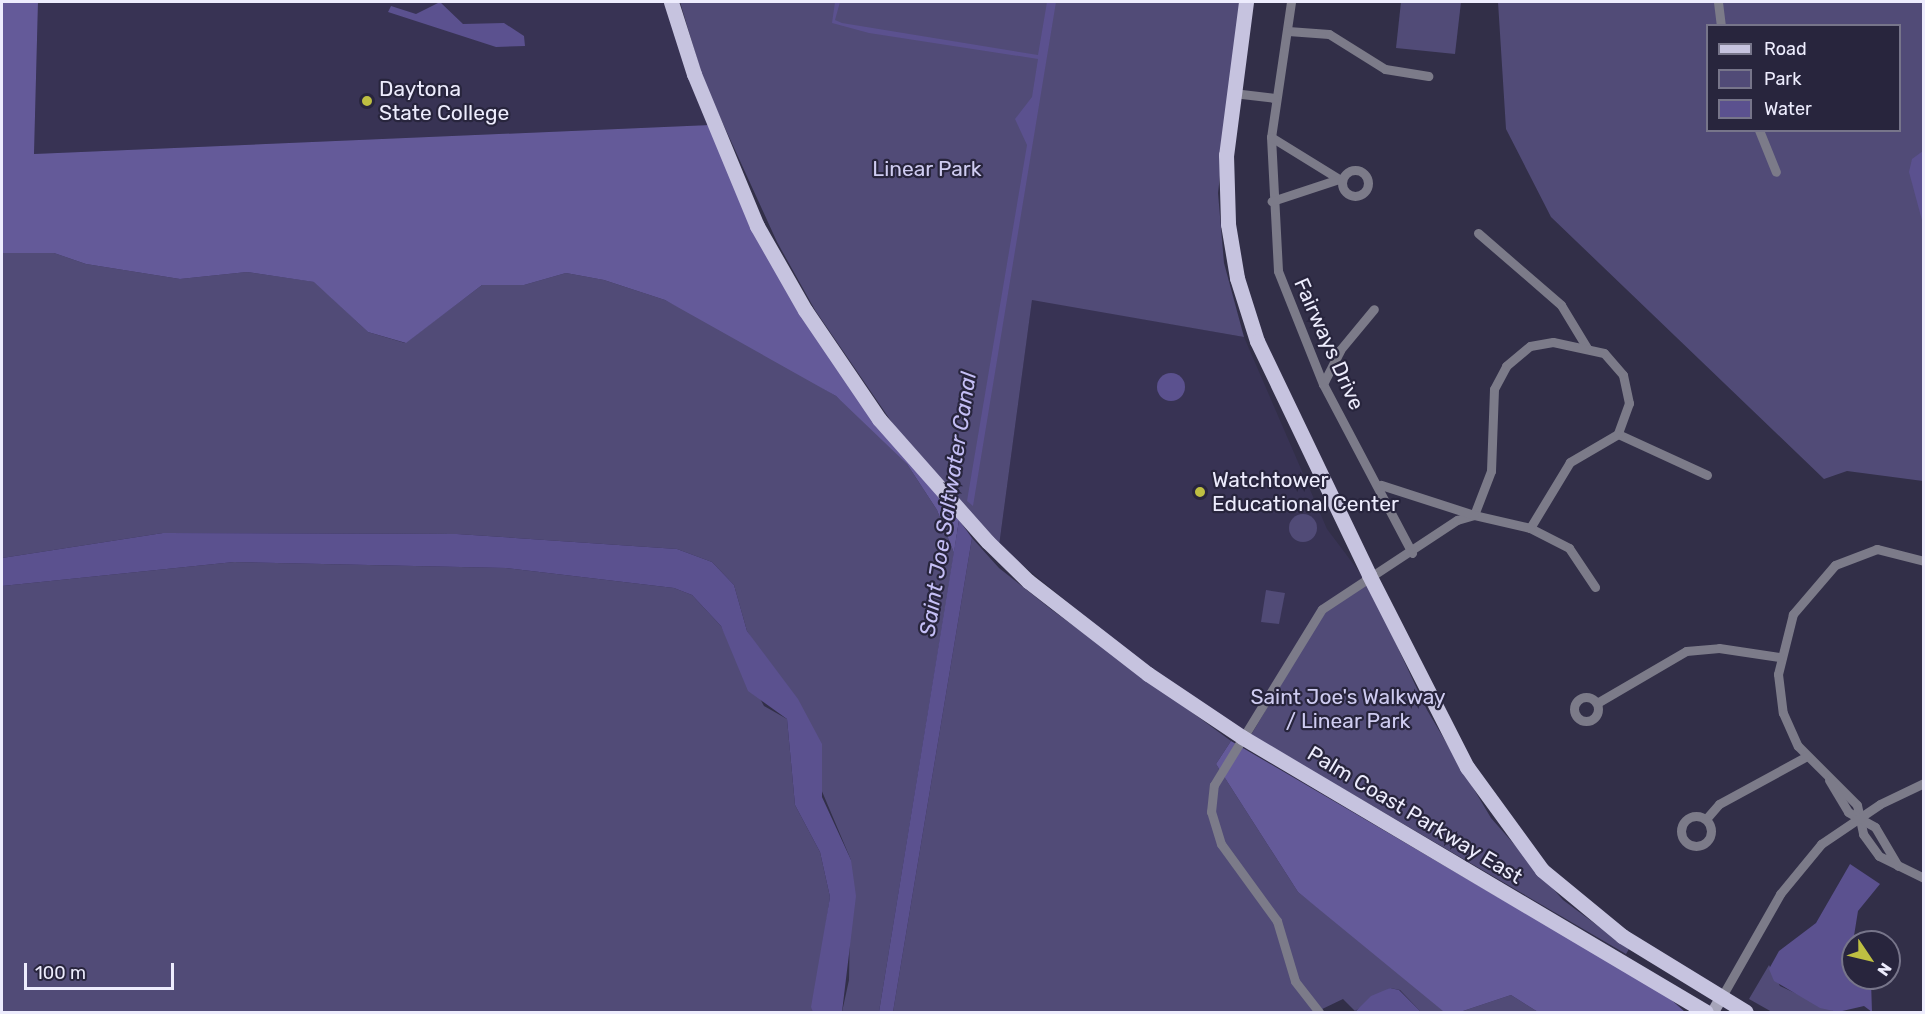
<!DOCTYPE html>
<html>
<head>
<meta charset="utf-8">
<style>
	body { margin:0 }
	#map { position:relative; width:1925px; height:1014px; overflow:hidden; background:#322f48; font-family:Rubik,sans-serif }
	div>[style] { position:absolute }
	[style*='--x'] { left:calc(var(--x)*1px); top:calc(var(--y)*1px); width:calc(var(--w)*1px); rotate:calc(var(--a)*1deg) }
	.built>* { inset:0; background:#383354 }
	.green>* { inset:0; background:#514b77 }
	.round { border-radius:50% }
	.forest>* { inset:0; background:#645a99 }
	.water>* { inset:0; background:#5b518f }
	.street>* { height:9px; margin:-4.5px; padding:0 4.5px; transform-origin:4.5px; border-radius:4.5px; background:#7c7b89 }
	.street>.ring { margin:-4.5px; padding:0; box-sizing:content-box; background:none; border:9px solid #7c7b89; border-radius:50% }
	.secondary>* { height:12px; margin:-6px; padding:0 6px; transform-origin:6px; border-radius:6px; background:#a6a4b9 }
	.primary>* { height:15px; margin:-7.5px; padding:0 7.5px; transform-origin:7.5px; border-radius:7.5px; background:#c6c3df }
	.dots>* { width:16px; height:16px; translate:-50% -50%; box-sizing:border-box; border:3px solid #28253d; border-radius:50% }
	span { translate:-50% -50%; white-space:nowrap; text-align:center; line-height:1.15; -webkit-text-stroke:4.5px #28253d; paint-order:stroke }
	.poi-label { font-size:21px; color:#edecfd }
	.left { translate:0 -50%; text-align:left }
	.park-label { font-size:21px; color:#cfccf1 }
	.street-label { font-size:21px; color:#edecfd }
	.water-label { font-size:22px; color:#c5bff6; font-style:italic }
	.frame { position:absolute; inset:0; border:3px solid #edecfd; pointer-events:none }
	.legend { position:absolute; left:1706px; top:24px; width:195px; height:108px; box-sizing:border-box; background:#28253d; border:2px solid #77758a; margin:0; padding:8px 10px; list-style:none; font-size:18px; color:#edecfd }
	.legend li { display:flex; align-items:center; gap:12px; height:30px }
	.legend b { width:30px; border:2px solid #77758a }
	.north { position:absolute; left:1841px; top:930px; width:60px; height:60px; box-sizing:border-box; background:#28253d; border:2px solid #77758a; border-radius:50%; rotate:125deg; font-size:16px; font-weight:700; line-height:24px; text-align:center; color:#edecfd }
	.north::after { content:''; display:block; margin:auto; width:21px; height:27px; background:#bebf42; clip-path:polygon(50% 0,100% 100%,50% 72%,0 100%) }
	.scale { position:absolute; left:24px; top:963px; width:150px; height:27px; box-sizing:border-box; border:3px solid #edecfd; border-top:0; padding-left:8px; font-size:18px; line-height:21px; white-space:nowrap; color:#edecfd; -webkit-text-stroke:4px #28253d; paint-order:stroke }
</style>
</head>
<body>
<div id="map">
	<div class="built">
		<div style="clip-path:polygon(38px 2px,666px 2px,710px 125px,34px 154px)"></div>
		<div style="clip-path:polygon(1032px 299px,1244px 337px,1327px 529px,1367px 582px,1273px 695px,1251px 735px,1151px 670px,999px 546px)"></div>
	</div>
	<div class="green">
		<div style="clip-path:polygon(680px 2px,1240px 2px,1218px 193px,1224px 263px,1244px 337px,1032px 300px,999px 546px,904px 440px,815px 310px,777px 242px,704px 82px)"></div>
		<div style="clip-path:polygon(1401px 2px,1461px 2px,1455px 54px,1396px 48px)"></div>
		<div style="clip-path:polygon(evenodd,1498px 2px,1923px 2px,1923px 481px,1847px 471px,1824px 479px,1551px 217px,1506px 129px,1498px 2px,1708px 26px,1900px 26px,1900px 130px,1708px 130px,1708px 26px)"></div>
		<div style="clip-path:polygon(2px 253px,54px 253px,86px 264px,180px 279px,247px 272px,315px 282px,368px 332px,405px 343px,482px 285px,524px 285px,566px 273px,604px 280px,665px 300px,730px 332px,836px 396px,868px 423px,907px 464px,937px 510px,954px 553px,879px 1012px,842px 1012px,849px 980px,851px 860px,769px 666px,747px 631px,734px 585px,712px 562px,677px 549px,457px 534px,163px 533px,2px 558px)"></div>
		<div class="round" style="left:1289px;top:514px;width:28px;height:28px"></div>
		<div style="clip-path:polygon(972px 538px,999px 568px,1052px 610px,1231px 741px,1216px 764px,1298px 892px,1412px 981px,1463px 1011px,1511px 995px,1538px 1012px,1421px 1012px,1400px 990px,1390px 988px,1355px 1011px,1343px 999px,1316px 1012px,893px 1012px)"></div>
		<div style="clip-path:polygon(234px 562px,506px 568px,674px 588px,692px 595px,721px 626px,764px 706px,787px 719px,795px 805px,820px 852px,830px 897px,813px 1012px,2px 1012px,2px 586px)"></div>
		<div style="clip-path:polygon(1367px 582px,1427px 710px,1491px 818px,1563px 900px,1629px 949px,1626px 954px,1251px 735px,1324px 612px)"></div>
		<div style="clip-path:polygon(1266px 590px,1285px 593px,1279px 624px,1261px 622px)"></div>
		<div style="clip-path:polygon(1769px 965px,1780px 986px,1836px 1012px,1772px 1012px,1749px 999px)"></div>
	</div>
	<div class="forest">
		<div style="clip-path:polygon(2px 2px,38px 2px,34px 154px,710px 125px,752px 227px,959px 520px,954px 553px,937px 510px,907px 464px,836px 396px,665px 300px,604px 280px,566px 273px,524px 285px,482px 285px,406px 343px,368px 332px,314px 282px,247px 272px,180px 279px,86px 264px,54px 253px,2px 253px)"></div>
		<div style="clip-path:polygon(1231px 741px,1667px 996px,1685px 1012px,1538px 1012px,1511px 995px,1463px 1011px,1443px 1011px,1298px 892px,1216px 764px)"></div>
	</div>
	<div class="water">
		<div style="clip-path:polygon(440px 2px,463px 24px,504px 23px,524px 36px,525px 46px,496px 47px,388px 12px,391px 6px,416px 14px)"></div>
		<div style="clip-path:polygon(835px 2px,840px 2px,835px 20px,842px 23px,1038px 55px,1047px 2px,1056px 2px,973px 506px,967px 501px,1027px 145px,1015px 119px,1032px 97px,1038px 59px,869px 33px,832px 23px)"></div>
		<div style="clip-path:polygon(1923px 151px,1923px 224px,1909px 172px,1912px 159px)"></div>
		<div class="round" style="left:1157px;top:373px;width:28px;height:28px"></div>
		<div style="clip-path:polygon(959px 520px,972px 538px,893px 1012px,879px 1012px)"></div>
		<div style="clip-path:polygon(163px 533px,457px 534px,677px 549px,712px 562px,734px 585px,747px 631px,798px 699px,822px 744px,822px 797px,851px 860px,856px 896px,842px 1012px,813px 1012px,811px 1007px,830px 897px,820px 852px,795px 805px,787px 719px,748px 691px,721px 626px,692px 595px,674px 588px,506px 568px,234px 562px,2px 586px,2px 558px)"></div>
		<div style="clip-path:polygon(1850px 864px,1880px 884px,1858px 911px,1853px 942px,1853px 978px,1871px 981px,1872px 1012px,1864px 1006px,1838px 1012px,1820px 1008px,1774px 981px,1769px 969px,1779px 951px,1816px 923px)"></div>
		<div style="clip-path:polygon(1390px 988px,1399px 990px,1421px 1012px,1355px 1012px,1371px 996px)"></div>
	</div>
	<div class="street">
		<div style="--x:1291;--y:2;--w:136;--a:98.4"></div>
		<div style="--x:1271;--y:137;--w:134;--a:87"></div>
		<div style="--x:1278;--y:271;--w:122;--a:68.3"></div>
		<div style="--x:1323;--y:384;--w:191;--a:62.2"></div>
		<div style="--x:1718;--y:2;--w:24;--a:83"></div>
		<div style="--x:1288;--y:31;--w:41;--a:4.2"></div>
		<div style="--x:1329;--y:34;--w:66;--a:32"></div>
		<div style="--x:1385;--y:69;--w:44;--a:9.2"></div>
		<div style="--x:1233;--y:93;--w:42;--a:6.8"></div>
		<div style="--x:1759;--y:130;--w:45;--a:68"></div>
		<div style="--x:1271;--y:137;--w:80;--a:31.7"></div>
		<div style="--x:1339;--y:179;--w:71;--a:161.8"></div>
		<div class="ring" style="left:1342px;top:170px;width:17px;height:17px"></div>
		<div style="--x:1478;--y:233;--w:110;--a:40.9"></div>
		<div style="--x:1561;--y:305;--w:50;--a:58.8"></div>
		<div style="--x:1323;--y:384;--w:38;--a:-63"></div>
		<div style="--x:1340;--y:350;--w:53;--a:-50.3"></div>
		<div style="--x:1618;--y:434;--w:98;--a:24.7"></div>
		<div style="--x:1530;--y:528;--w:44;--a:27.1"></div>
		<div style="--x:1569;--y:548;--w:47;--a:56.3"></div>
		<div style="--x:1924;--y:561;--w:49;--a:-165.7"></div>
		<div style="--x:1877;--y:549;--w:45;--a:159.1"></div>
		<div style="--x:1835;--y:565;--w:65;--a:130.6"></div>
		<div style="--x:1793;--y:614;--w:62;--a:104"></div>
		<div style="--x:1778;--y:674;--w:39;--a:83"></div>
		<div style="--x:1783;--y:713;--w:36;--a:66"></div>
		<div style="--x:1798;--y:746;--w:83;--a:45"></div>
		<div style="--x:1857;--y:805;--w:30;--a:78"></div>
		<div style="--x:1863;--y:834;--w:27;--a:54"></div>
		<div style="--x:1879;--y:856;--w:50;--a:26.1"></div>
		<div class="ring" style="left:1574px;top:697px;width:15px;height:15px"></div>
		<div style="--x:1597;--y:703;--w:103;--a:-30.3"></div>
		<div style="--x:1686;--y:651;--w:33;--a:-5"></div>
		<div style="--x:1719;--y:648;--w:61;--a:8.5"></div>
		<div style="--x:1829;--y:780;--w:37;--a:59"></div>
		<div style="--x:1848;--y:812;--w:31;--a:29"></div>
		<div style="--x:1875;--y:827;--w:45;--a:59.5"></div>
		<div class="ring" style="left:1681px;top:816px;width:21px;height:21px"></div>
		<div style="--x:1706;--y:819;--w:20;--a:-49"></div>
		<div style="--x:1719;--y:804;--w:100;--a:-28.6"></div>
		<div style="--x:1721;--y:998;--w:120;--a:-60.4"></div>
		<div style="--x:1780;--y:894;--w:65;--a:-50.6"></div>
		<div style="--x:1821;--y:844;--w:71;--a:-34.1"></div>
		<div style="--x:1880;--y:804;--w:49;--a:-25.5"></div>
		<div style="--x:1319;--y:1012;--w:39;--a:-128"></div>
		<div style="--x:1295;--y:981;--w:63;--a:-106.7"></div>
		<div style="--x:1277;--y:921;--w:95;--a:-126"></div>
		<div style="--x:1221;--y:844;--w:34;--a:-107"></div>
		<div style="--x:1211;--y:812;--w:27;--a:-84"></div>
		<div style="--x:1214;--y:785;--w:206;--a:-58.5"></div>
		<div style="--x:1322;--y:609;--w:162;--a:-33.4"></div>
		<div style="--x:1457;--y:520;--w:18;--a:-16"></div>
		<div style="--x:1474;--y:515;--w:47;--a:-68.9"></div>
		<div style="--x:1491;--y:471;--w:82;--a:-87.9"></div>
		<div style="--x:1494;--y:389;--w:26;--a:-62"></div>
		<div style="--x:1506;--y:366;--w:31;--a:-40"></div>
		<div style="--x:1530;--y:346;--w:23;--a:-10"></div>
		<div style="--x:1553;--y:342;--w:52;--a:12.2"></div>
		<div style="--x:1604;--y:353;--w:29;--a:49"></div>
		<div style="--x:1623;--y:375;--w:29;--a:78"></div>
		<div style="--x:1629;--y:403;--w:33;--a:110"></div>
		<div style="--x:1618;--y:434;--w:56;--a:149.7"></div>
		<div style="--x:1570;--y:462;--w:77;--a:121.2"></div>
		<div style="--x:1530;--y:528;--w:57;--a:-166.9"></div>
		<div style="--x:1474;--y:515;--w:98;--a:-162.1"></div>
	</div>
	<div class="secondary">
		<div style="--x:1713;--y:1012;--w:16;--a:-60"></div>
	</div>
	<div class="primary">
		<div style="--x:671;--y:2;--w:76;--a:72.3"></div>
		<div style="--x:694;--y:74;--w:165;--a:67.5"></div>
		<div style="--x:757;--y:226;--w:97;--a:60.3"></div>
		<div style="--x:805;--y:310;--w:132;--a:55.8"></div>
		<div style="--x:879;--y:419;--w:164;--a:48.5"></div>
		<div style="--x:988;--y:542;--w:56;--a:44.3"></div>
		<div style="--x:1028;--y:581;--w:152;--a:37.8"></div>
		<div style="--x:1148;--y:674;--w:113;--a:33.8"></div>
		<div style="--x:1242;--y:737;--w:539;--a:30.65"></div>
		<div style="--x:1246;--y:2;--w:154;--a:97.4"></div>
		<div style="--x:1226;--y:155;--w:69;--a:88.3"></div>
		<div style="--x:1228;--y:224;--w:55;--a:80.5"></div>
		<div style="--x:1237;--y:278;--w:66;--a:72.4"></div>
		<div style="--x:1257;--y:341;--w:259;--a:64.4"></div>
		<div style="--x:1369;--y:575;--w:216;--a:63"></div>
		<div style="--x:1467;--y:767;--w:127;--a:53.9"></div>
		<div style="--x:1542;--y:870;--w:104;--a:39.5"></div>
		<div style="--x:1622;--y:936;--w:145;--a:31.5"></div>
	</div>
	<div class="dots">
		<div style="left:367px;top:101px;background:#bebf42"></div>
		<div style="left:1200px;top:492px;background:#bebf42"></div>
	</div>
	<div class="poi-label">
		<span class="left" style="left:379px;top:101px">Daytona<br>State College</span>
		<span class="left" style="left:1212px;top:492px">Watchtower<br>Educational Center</span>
	</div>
	<div class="park-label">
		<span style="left:927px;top:169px">Linear Park</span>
		<span style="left:1348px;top:709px">Saint Joe's Walkway<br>/ Linear Park</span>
	</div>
	<div class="street-label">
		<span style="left:1329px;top:344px;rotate:66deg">Fairways Drive</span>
		<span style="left:1415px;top:815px;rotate:31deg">Palm Coast Parkway East</span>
	</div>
	<div class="water-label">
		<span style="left:948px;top:504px;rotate:-81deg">Saint Joe Saltwater Canal</span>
	</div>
	<div class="frame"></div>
	<ul class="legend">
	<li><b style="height:8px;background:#c6c3df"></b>Road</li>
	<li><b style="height:16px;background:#514b77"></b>Park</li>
	<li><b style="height:16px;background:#5b518f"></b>Water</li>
	</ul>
	<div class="north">N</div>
	<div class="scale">100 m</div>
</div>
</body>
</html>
